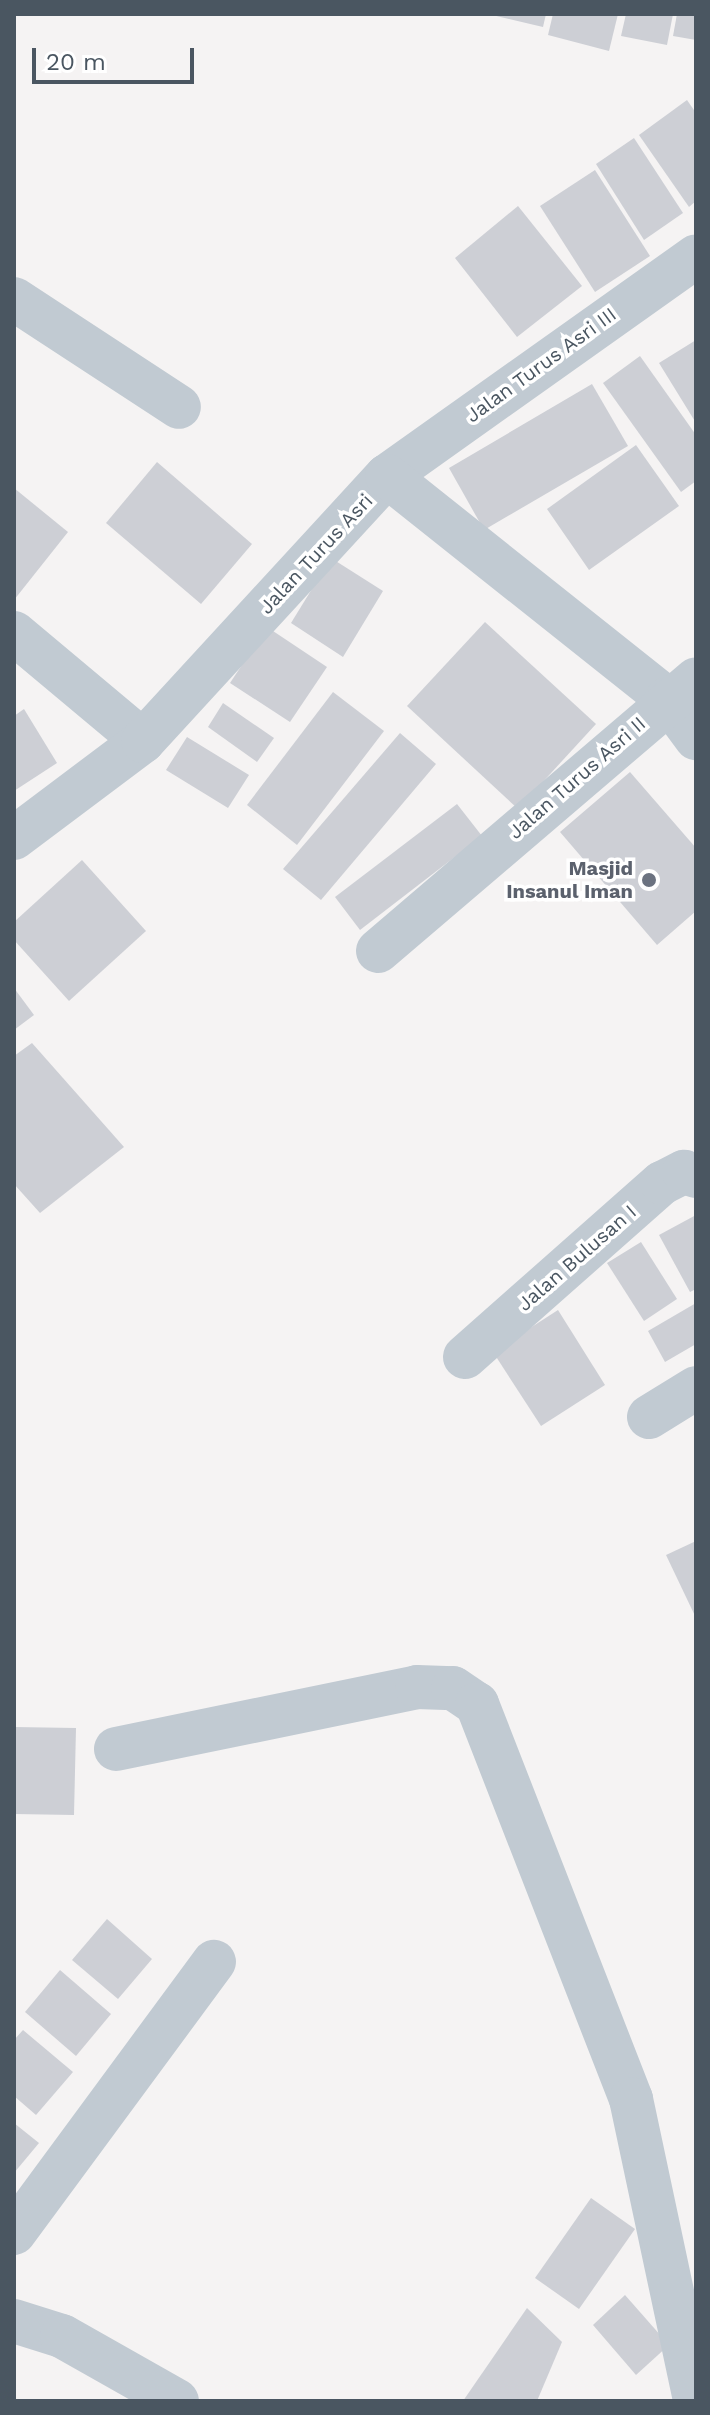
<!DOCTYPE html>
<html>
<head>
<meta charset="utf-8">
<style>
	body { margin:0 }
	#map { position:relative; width:710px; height:2415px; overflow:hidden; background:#f5f3f3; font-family:"Work Sans",sans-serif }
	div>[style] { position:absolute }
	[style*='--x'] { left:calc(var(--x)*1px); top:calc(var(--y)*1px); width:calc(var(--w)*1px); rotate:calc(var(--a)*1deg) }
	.building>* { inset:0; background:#cdcfd5 }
	.minor>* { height:44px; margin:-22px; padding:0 22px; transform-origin:22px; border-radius:22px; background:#c1cad2 }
	.dots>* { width:22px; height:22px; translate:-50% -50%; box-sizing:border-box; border:4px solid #fff; border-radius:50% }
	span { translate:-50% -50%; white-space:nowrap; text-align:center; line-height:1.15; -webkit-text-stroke:7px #fff; paint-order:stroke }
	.street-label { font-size:20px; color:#4a5661 }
	.worship-label { font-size:20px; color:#5b616d; font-weight:700 }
	.right { translate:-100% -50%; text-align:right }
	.frame { position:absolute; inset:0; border:16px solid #4a5661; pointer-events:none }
	.scale { position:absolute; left:32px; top:48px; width:162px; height:36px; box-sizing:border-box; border:4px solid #4a5661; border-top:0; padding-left:10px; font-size:24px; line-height:28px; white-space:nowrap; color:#4a5661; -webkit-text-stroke:6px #fff; paint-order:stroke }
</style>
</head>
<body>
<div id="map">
	<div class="building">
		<div style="clip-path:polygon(488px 14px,546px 14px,543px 27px)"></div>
		<div style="clip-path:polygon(553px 14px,618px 14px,609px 51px,548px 35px)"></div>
		<div style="clip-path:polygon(626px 14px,673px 14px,667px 45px,621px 36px)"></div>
		<div style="clip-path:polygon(677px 14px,696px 14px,696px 40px,673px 36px)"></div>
		<div style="clip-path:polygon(687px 100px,696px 113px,696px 201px,689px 207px,639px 135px)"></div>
		<div style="clip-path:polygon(634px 138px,683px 213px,644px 240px,596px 164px)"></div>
		<div style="clip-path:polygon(595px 170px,650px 256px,595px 292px,540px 206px)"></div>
		<div style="clip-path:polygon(518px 206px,582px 286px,517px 337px,455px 258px)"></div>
		<div style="clip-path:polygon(696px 340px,696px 423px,659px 363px)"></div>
		<div style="clip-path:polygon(640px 356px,696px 435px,696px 481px,681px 492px,603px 383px)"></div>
		<div style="clip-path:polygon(592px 384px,628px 446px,484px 530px,449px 468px)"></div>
		<div style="clip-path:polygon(636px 445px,679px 506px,589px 570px,547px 509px)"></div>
		<div style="clip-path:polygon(157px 462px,252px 544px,201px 604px,106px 523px)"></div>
		<div style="clip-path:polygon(14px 488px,68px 532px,14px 600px)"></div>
		<div style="clip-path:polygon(331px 558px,383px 591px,343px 657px,291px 623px)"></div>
		<div style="clip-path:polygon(485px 622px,596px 724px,518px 809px,407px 706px)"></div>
		<div style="clip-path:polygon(267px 627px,327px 667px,290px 722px,230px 683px)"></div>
		<div style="clip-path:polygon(333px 692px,384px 731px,297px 845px,247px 805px)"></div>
		<div style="clip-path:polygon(223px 703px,274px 738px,257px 762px,208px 727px)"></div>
		<div style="clip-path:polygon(24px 709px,57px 763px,14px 791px,14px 716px)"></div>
		<div style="clip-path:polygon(400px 733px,436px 764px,321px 900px,283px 869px)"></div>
		<div style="clip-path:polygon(187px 737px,249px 775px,228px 808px,166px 770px)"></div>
		<div style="clip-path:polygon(630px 772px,696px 848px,696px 911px,657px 945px,560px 832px)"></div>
		<div style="clip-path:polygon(457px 804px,482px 836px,360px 930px,335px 897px)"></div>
		<div style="clip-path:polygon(82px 860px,146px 931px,69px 1001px,14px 940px,14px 922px)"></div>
		<div style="clip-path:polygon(14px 988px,34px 1015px,14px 1030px)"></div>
		<div style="clip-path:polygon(32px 1043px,124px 1147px,40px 1213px,14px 1184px,14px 1056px)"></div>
		<div style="clip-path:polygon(696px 1215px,696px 1289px,690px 1292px,659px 1235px)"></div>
		<div style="clip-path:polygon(641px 1242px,677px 1299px,644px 1321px,607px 1263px)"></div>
		<div style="clip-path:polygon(696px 1303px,696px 1344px,665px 1362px,648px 1331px)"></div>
		<div style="clip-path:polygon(558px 1310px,605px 1385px,541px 1426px,493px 1352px)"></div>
		<div style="clip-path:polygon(696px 1541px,696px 1618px,666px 1555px)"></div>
		<div style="clip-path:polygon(14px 1727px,76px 1728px,74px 1815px,14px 1814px)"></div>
		<div style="clip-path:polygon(107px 1919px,152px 1959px,118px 1999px,72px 1960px)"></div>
		<div style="clip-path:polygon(60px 1970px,111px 2014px,76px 2056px,25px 2012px)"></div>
		<div style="clip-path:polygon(23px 2030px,73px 2072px,36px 2115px,14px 2096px,14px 2040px)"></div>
		<div style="clip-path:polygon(14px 2123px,39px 2143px,14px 2173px)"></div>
		<div style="clip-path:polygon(591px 2198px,635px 2229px,579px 2309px,535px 2278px)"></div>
		<div style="clip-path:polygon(625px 2295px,669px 2345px,636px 2375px,593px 2325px)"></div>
		<div style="clip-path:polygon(527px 2308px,562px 2342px,537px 2401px,463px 2401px)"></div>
	</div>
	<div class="minor">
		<div style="--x:14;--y:299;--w:197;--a:33.2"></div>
		<div style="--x:387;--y:476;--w:379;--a:-35.4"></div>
		<div style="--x:14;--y:633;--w:168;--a:39.9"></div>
		<div style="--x:14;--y:838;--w:161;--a:-36.9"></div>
		<div style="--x:143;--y:741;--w:360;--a:-47.4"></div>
		<div style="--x:387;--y:476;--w:358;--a:38.5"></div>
		<div style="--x:667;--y:699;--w:49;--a:53.4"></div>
		<div style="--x:378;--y:951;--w:418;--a:-40.5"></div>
		<div style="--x:465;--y:1357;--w:263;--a:-41.5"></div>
		<div style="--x:662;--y:1183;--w:25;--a:-27"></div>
		<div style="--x:684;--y:1172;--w:13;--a:18"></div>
		<div style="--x:649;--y:1417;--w:55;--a:-31.7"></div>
		<div style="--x:116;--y:1749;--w:307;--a:-11.6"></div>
		<div style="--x:417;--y:1687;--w:36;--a:2"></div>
		<div style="--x:453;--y:1688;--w:29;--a:34"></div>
		<div style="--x:477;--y:1704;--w:424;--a:68.7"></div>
		<div style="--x:631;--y:2099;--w:309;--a:78"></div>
		<div style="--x:14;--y:2233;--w:337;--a:-53.6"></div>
		<div style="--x:14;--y:2321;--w:50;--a:17.4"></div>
		<div style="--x:62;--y:2336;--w:132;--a:29.5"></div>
	</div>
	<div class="dots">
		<div style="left:649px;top:880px;background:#6b7280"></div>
	</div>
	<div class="street-label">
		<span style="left:541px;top:365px;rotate:-36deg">Jalan Turus Asri III</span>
		<span style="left:316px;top:554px;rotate:-47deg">Jalan Turus Asri</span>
		<span style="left:577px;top:778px;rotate:-41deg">Jalan Turus Asri II</span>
		<span style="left:577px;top:1258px;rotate:-41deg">Jalan Bulusan I</span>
	</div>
	<div class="worship-label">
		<span class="right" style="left:633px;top:880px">Masjid<br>Insanul Iman</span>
	</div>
	<div class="frame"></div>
	<div class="scale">20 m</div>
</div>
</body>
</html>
